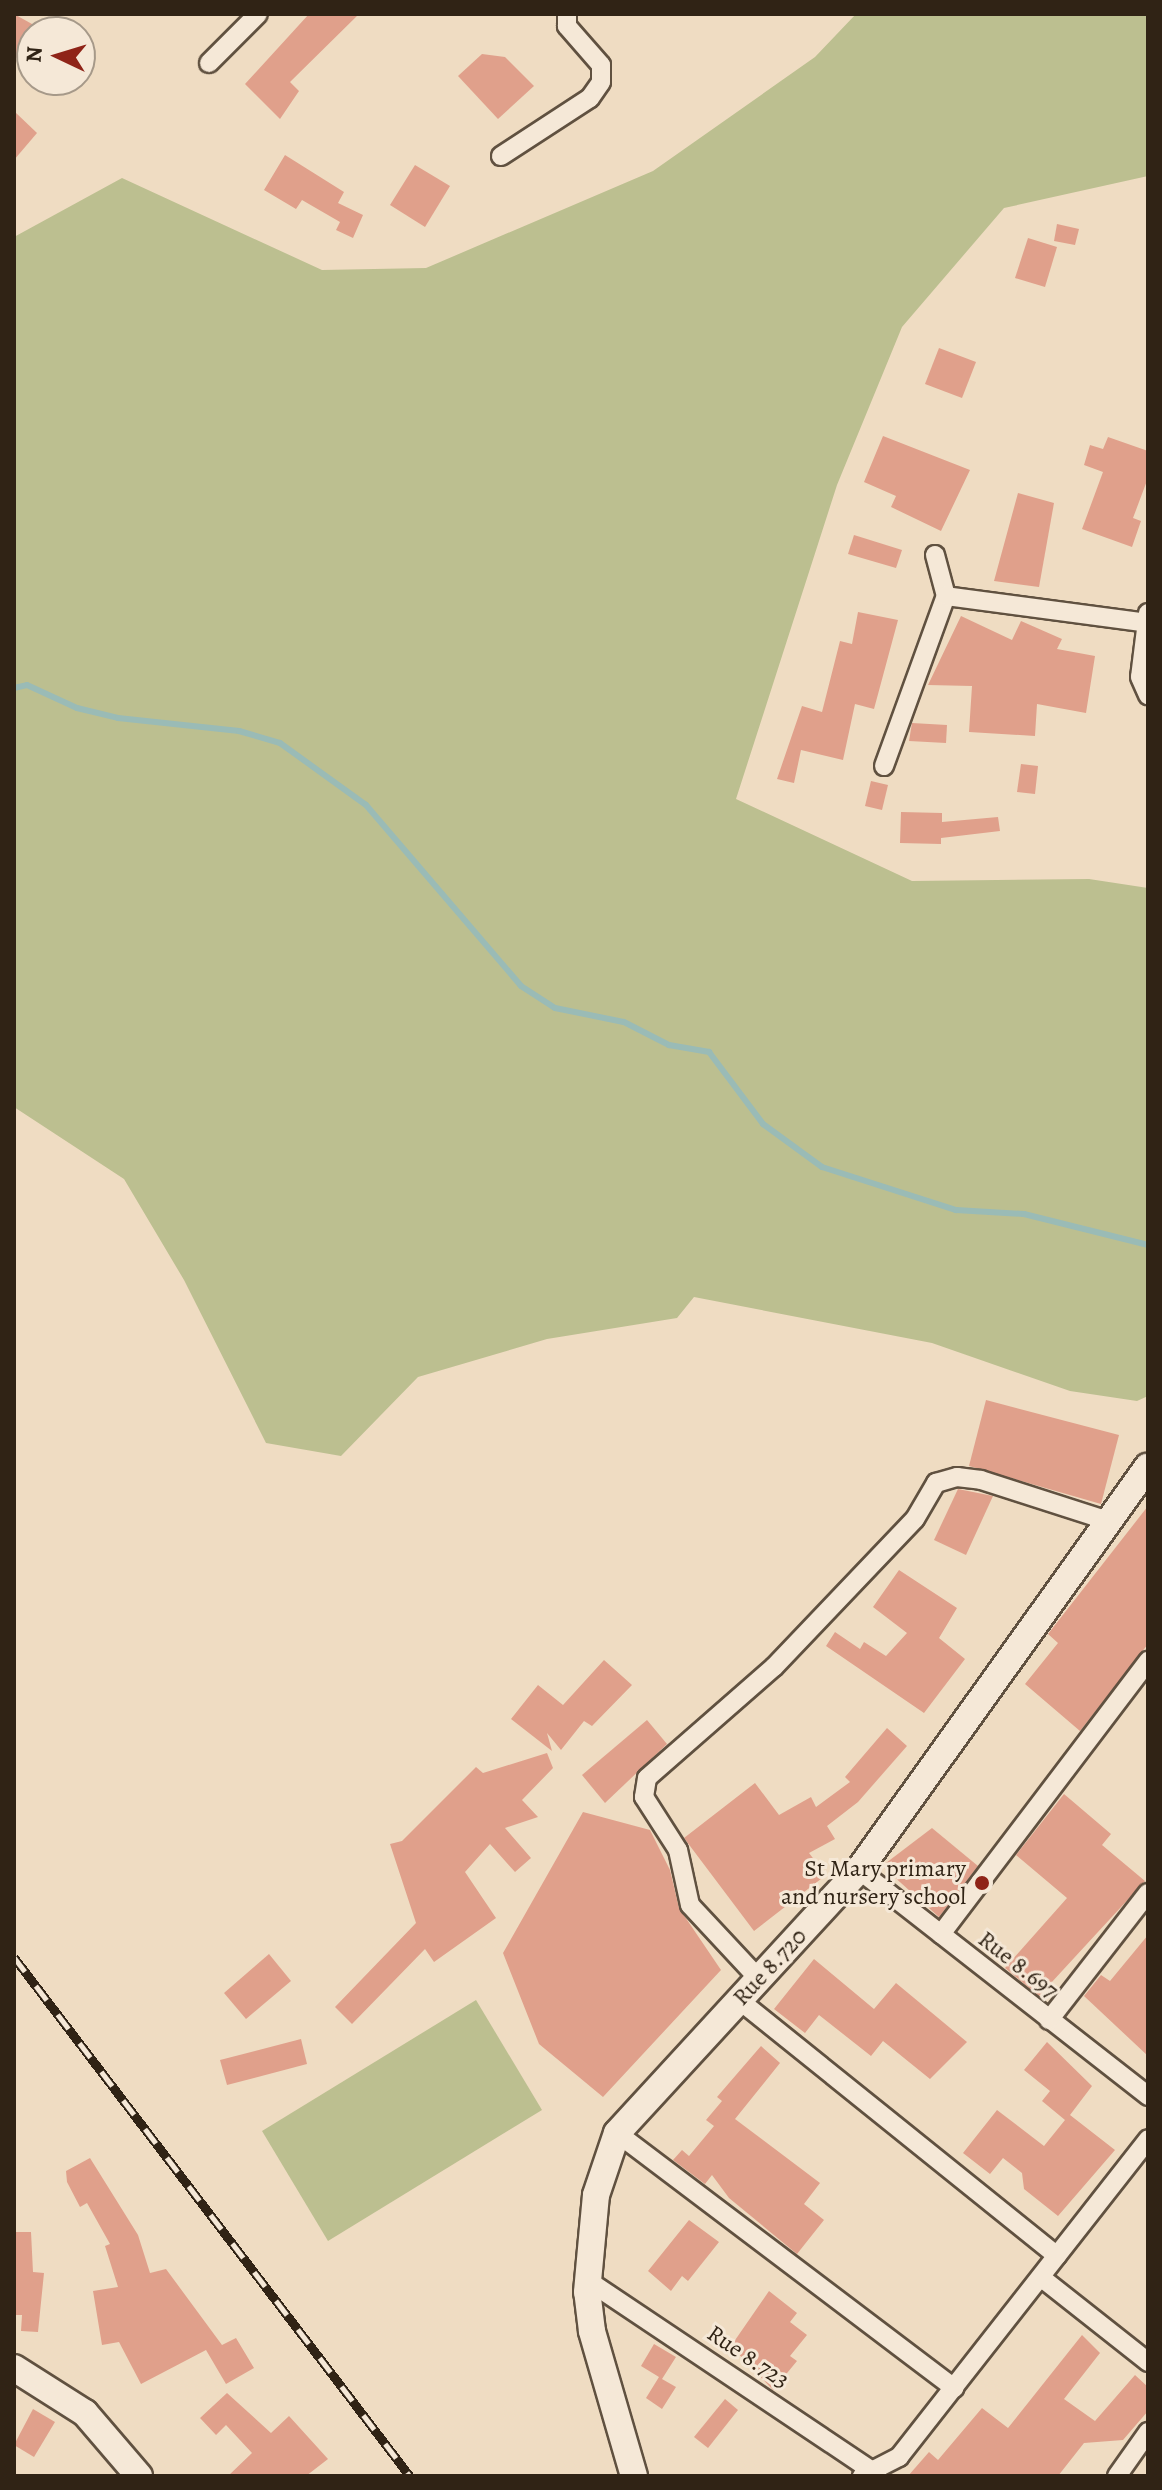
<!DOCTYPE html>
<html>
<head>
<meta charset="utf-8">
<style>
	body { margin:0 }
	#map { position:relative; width:1162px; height:2490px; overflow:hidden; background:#efdcc2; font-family:Alegreya,serif }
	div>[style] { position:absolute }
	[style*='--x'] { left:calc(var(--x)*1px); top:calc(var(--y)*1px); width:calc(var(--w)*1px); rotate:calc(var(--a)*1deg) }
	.green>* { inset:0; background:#bcbf90 }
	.stream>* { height:6px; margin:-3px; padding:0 3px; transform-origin:3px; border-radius:3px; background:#9abbb6 }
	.building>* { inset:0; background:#e0a08b }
	.roads { filter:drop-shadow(2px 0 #605140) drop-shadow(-2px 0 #605140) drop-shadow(0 2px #605140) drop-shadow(0 -2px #605140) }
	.minor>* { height:18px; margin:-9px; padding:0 9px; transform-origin:9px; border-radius:9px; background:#f5e8d7 }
	.secondary>* { height:26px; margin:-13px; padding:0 13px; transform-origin:13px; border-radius:13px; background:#f5e8d7 }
	.rail>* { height:9px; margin-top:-4.5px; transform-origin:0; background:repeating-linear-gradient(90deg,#f5e8d7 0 18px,#302315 0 36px); box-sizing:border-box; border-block:2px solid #302315 }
	.dots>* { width:22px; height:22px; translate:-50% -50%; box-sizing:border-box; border:4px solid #f5e8d7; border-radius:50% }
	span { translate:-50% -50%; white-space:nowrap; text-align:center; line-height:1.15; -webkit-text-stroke:6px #f5e8d7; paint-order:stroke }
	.poi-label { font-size:24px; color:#302315 }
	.right { translate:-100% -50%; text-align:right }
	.street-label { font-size:24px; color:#302315 }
	.frame { position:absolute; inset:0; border:16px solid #302315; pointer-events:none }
	.north { position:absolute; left:16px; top:16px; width:80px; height:80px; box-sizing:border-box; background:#f5e8d7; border:2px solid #a69989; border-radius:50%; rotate:274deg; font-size:22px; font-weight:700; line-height:32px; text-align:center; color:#302315 }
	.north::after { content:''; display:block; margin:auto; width:28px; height:36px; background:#8f2418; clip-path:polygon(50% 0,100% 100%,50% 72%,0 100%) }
</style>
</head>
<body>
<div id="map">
	<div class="green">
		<div style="clip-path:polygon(856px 14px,1148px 14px,1148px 176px,1004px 208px,902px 327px,837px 485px,736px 799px,912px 881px,1089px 879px,1148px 888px,1148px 1396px,1137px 1401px,1070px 1391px,932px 1343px,694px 1297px,677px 1318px,547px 1339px,418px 1377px,341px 1456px,266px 1443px,184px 1280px,124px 1179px,14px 1107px,14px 237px,122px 178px,322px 270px,426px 268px,653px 171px,815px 57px)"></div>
		<div style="clip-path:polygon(476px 2000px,542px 2110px,328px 2241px,262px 2131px)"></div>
	</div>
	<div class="stream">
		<div style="--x:14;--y:688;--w:13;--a:-13"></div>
		<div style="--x:27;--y:685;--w:55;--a:24.7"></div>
		<div style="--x:77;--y:708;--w:42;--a:13.7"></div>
		<div style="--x:118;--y:718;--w:122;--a:6.1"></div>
		<div style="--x:239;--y:731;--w:43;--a:16.3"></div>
		<div style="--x:280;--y:743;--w:106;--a:35.8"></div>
		<div style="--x:366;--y:805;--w:238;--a:49.4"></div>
		<div style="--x:521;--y:986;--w:40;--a:32.9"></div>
		<div style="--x:555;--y:1008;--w:70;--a:11.5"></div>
		<div style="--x:624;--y:1022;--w:51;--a:27.1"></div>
		<div style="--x:669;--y:1045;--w:41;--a:9.9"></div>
		<div style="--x:709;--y:1052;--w:90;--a:53.1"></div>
		<div style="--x:763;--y:1124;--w:73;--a:36.1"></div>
		<div style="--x:822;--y:1167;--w:141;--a:17.8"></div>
		<div style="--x:956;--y:1210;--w:68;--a:3.4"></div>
		<div style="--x:1024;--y:1214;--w:128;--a:14"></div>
	</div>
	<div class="building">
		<div style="clip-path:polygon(14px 14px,32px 24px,32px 74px,14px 55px)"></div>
		<div style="clip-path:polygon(309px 14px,359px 14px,290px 82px,299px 91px,280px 119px,245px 84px)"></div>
		<div style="clip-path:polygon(482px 54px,505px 57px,534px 86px,498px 119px,458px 76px)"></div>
		<div style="clip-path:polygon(14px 111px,37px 133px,14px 160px)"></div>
		<div style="clip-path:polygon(285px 155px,344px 192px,338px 203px,363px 215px,353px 238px,336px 230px,340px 222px,302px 200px,296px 209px,264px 190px)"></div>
		<div style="clip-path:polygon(415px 165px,450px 186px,425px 227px,390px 205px)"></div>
		<div style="clip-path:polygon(1057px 224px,1079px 229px,1075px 245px,1054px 241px)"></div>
		<div style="clip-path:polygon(1028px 238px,1057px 247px,1045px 287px,1015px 278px)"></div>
		<div style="clip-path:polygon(939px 348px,976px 362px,962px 398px,925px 384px)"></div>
		<div style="clip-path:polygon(883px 436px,970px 470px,941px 531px,891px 507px,896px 496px,864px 482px)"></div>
		<div style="clip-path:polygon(1108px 437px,1148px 451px,1148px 478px,1133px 518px,1141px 521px,1132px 547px,1082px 529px,1103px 472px,1084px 465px,1090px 445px,1103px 449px)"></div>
		<div style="clip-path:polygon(1018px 493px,1054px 503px,1039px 587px,994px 581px)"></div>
		<div style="clip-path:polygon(854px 535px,902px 550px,896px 568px,848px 554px)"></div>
		<div style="clip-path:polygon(858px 612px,898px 620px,874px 709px,855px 704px,843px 760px,801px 750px,794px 783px,777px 779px,802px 706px,822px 712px,840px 641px,852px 644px)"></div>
		<div style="clip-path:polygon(961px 616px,1012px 640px,1021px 621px,1062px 639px,1057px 649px,1095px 656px,1086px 713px,1037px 704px,1035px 736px,969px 732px,972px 686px,928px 685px)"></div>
		<div style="clip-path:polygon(912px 723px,947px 725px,946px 743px,909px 741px)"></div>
		<div style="clip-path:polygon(1021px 764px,1038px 766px,1035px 794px,1017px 792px)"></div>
		<div style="clip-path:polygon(871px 781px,888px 785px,882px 810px,865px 806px)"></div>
		<div style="clip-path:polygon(901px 812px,942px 813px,942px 822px,998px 817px,1000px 831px,941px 838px,941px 844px,900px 843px)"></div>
		<div style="clip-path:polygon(986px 1400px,1119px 1435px,1101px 1504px,969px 1466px)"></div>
		<div style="clip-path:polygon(958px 1489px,993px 1496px,966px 1555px,934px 1540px)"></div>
		<div style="clip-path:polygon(1148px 1506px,1148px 1644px,1080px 1731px,1025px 1684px,1058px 1643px,1048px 1634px)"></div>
		<div style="clip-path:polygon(899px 1570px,957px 1608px,939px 1638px,965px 1659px,924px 1713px,826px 1646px,835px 1632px,860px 1649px,864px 1642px,886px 1656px,907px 1633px,873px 1607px)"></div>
		<div style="clip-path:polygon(604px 1660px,632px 1685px,592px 1726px,584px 1721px,561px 1750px,547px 1733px,552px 1751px,511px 1719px,538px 1685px,563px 1705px)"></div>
		<div style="clip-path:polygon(647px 1720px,667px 1744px,605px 1803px,582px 1775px)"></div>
		<div style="clip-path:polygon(887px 1728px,907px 1746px,858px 1802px,827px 1826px,835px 1839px,809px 1853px,826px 1875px,754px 1931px,684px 1838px,755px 1783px,779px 1815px,811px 1797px,816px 1807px,850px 1782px,845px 1777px)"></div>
		<div style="clip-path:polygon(547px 1753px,553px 1768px,522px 1800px,538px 1817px,505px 1828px,531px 1858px,515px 1872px,490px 1844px,465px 1872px,496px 1918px,434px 1962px,425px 1949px,352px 2024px,335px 2007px,416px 1923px,390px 1844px,402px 1841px,476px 1767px,483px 1773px)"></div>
		<div style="clip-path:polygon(1064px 1794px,1111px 1834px,1102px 1845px,1145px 1881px,1039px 1996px,1005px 1968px,1067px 1898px,1016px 1855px)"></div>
		<div style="clip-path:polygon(583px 1812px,650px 1830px,670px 1870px,679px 1908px,721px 1970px,603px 2097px,539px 2044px,503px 1953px)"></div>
		<div style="clip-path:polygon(932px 1828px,978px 1866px,939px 1917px,882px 1866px)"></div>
		<div style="clip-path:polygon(1148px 1935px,1148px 2056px,1084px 1996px,1101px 1975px,1110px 1981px)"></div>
		<div style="clip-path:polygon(269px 1954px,291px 1981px,246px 2019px,224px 1993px)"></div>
		<div style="clip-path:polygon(814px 1959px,874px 2009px,896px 1983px,967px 2042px,930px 2079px,883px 2041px,871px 2056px,819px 2015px,805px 2033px,774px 2009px)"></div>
		<div style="clip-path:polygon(301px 2039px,307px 2064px,227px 2085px,220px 2060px)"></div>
		<div style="clip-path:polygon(1047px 2042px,1092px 2086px,1070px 2115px,1115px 2150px,1058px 2216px,1024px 2189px,1022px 2173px,1003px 2158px,990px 2174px,963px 2153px,997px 2110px,1044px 2146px,1065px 2120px,1042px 2101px,1050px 2091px,1024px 2070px)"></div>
		<div style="clip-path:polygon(761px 2046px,780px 2063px,735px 2119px,820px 2183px,804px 2204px,824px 2220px,797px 2254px,729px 2198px,712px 2175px,705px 2184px,673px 2160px,682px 2150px,689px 2156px,714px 2126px,706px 2120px,722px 2101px,717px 2097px)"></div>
		<div style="clip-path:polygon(90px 2158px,138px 2235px,150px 2273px,166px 2269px,222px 2345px,236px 2338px,254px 2368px,226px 2384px,206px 2350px,141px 2384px,119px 2342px,102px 2345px,93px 2291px,118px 2287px,105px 2246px,110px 2244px,87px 2203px,80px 2207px,67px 2182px,66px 2171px)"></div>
		<div style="clip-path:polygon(689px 2220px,719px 2242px,688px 2281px,682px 2276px,671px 2291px,648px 2271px)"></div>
		<div style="clip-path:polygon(14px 2232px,31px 2232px,33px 2272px,44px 2273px,38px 2332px,21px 2331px,22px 2315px,14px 2315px)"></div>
		<div style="clip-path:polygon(769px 2291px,797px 2313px,790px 2322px,807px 2335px,790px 2356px,797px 2361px,773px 2390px,731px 2346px)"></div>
		<div style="clip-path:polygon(1082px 2335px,1100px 2353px,1064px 2399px,1095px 2421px,1135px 2375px,1148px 2387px,1148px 2411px,1123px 2440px,1084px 2443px,1058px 2476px,908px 2476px,929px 2452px,938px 2460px,982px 2408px,1008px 2428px)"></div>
		<div style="clip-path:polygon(654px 2344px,676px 2357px,662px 2379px,676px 2387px,662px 2409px,646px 2398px,659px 2377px,641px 2366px)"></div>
		<div style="clip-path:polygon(227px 2393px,271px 2433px,289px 2416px,328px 2459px,306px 2476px,228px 2476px,252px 2453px,226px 2425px,216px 2435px,200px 2418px)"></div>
		<div style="clip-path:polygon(725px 2399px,738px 2410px,708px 2448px,694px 2437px)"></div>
		<div style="clip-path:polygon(33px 2409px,55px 2422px,34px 2457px,14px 2445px)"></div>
	</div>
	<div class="roads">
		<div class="minor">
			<div style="--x:209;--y:63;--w:69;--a:-45"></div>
			<div style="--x:501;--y:156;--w:106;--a:-33.1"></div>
			<div style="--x:590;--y:98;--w:19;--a:-55"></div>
			<div style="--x:601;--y:82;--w:17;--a:-90"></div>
			<div style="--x:601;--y:65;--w:52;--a:-131.1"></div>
			<div style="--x:567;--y:26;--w:12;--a:-90"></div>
			<div style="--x:935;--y:555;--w:42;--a:75"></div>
			<div style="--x:1148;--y:613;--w:64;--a:97.1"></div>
			<div style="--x:1140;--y:677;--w:20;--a:66"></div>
			<div style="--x:884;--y:766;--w:181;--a:-70"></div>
			<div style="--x:946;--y:596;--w:198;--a:7.6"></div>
			<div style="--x:859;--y:1870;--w:367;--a:38"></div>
			<div style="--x:941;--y:1934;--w:343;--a:-52.8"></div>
			<div style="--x:759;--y:1979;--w:101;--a:-133"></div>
			<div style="--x:690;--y:1905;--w:56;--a:-102.3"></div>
			<div style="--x:678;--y:1850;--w:63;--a:-122.7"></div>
			<div style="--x:644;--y:1797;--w:19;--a:-81"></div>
			<div style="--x:647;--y:1778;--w:169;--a:-41.2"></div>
			<div style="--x:774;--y:1667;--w:204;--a:-46.4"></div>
			<div style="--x:915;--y:1519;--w:42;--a:-59.7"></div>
			<div style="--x:936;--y:1483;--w:22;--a:-16"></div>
			<div style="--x:957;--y:1477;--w:24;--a:7"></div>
			<div style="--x:981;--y:1480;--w:134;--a:17.8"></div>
			<div style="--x:739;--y:2000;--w:408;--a:38.8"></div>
			<div style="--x:1049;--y:2020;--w:161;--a:-52.1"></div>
			<div style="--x:617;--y:2133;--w:423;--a:37.1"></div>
			<div style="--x:1043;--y:2279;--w:134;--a:38.3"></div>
			<div style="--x:587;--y:2280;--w:349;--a:33.8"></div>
			<div style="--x:862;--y:2476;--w:42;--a:-27.2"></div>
			<div style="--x:899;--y:2457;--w:404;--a:-51.9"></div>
			<div style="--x:1117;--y:2476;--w:54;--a:-54.8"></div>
		</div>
		<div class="secondary">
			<div style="--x:14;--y:2368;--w:84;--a:32.4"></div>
			<div style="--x:85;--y:2413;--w:83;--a:49.4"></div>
			<div style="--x:634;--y:2476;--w:151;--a:-106.2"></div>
			<div style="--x:592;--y:2331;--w:39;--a:-97"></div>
			<div style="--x:587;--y:2292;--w:97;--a:-84.7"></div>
			<div style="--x:596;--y:2195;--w:65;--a:-71.3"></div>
			<div style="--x:617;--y:2133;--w:357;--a:-47.4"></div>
			<div style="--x:859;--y:1870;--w:496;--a:-54.4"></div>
		</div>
	</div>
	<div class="rail">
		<div style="--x:14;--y:1957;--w:653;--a:52.66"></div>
	</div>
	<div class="dots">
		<div style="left:982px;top:1883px;background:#8f2418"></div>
	</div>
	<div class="poi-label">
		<span class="right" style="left:966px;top:1883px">St Mary primary<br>and nursery school</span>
	</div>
	<div class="street-label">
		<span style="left:1018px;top:1965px;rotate:38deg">Rue 8.697</span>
		<span style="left:770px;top:1967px;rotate:-47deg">Rue 8.720</span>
		<span style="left:748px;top:2357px;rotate:34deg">Rue 8.723</span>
	</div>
	<div class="frame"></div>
	<div class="north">N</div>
</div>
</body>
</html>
